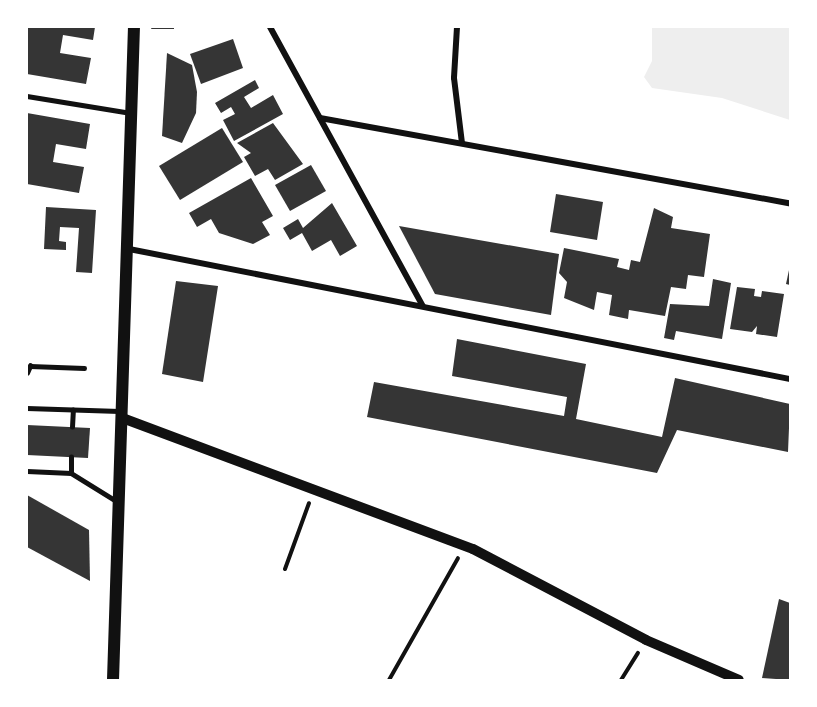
<!DOCTYPE html>
<html>
<head>
<meta charset="utf-8">
<style>
	body { margin:0 }
	#map { position:relative; width:817px; height:707px; overflow:hidden; background:#fff; font-family:"Sofia Sans Condensed",sans-serif }
	div>[style] { position:absolute }
	[style*='--x'] { left:calc(var(--x)*1px); top:calc(var(--y)*1px); width:calc(var(--w)*1px); rotate:calc(var(--a)*1deg) }
	.green>* { inset:0; background:#eee }
	.building>* { inset:0; background:#353535 }
	.path>* { height:4px; margin:-2px; padding:0 2px; transform-origin:2px; border-radius:2px; background:#111 }
	.service>* { height:4.5px; margin:-2.25px; padding:0 2.25px; transform-origin:2.25px; border-radius:2.25px; background:#111 }
	.minor>* { height:6px; margin:-3px; padding:0 3px; transform-origin:3px; border-radius:3px; background:#111 }
	.tertiary>* { height:10px; margin:-5px; padding:0 5px; transform-origin:5px; border-radius:5px; background:#111 }
	.secondary>* { height:12px; margin:-6px; padding:0 6px; transform-origin:6px; border-radius:6px; background:#111 }
	span { translate:-50% -50%; white-space:nowrap; text-align:center; line-height:1.15; -webkit-text-stroke:4.5px #fff; paint-order:stroke }
	.frame { position:absolute; inset:0; border:28px solid #fff; pointer-events:none }
</style>
</head>
<body>
<div id="map">
	<div class="green">
		<div style="clip-path:polygon(652px 27px,790px 27px,790px 120px,722px 98px,652px 88px,644px 77px,652px 61px)"></div>
	</div>
	<div class="building">
		<div style="clip-path:polygon(27px 27px,95px 27px,93px 40px,63px 35px,60px 53px,91px 58px,86px 84px,27px 74px)"></div>
		<div style="clip-path:polygon(152px 27px,174px 27px,174px 29px,151px 29px)"></div>
		<div style="clip-path:polygon(233px 39px,243px 68px,201px 84px,190px 54px)"></div>
		<div style="clip-path:polygon(167px 53px,192px 65px,197px 92px,196px 113px,182px 143px,162px 136px)"></div>
		<div style="clip-path:polygon(255px 80px,259px 88px,244px 97px,251px 108px,273px 95px,283px 114px,234px 141px,223px 120px,235px 114px,231px 107px,221px 113px,215px 103px)"></div>
		<div style="clip-path:polygon(27px 113px,90px 124px,86px 149px,56px 144px,53px 162px,84px 167px,79px 193px,27px 184px)"></div>
		<div style="clip-path:polygon(273px 123px,303px 164px,275px 180px,268px 169px,255px 176px,244px 157px,251px 153px,237px 143px)"></div>
		<div style="clip-path:polygon(222px 128px,243px 162px,180px 200px,159px 166px)"></div>
		<div style="clip-path:polygon(311px 165px,326px 191px,290px 211px,275px 185px)"></div>
		<div style="clip-path:polygon(251px 178px,273px 216px,262px 222px,270px 235px,253px 244px,219px 233px,211px 219px,197px 227px,189px 213px)"></div>
		<div style="clip-path:polygon(556px 194px,603px 202px,597px 240px,550px 232px)"></div>
		<div style="clip-path:polygon(332px 203px,357px 246px,340px 256px,331px 240px,312px 251px,302px 233px,290px 240px,283px 228px,298px 219px,303px 228px)"></div>
		<div style="clip-path:polygon(46px 207px,96px 210px,92px 273px,76px 272px,79px 228px,60px 227px,59px 241px,66px 242px,66px 250px,44px 249px)"></div>
		<div style="clip-path:polygon(654px 208px,673px 217px,671px 228px,710px 234px,704px 277px,688px 275px,686px 289px,671px 287px,665px 316px,629px 310px,628px 319px,609px 315px,612px 295px,597px 292px,594px 310px,564px 298px,567px 282px,559px 273px,564px 248px,619px 259px,617px 267px,629px 270px,631px 260px,640px 262px)"></div>
		<div style="clip-path:polygon(399px 226px,559px 254px,551px 315px,435px 294px)"></div>
		<div style="clip-path:polygon(789px 270px,790px 270px,790px 285px,786px 284px)"></div>
		<div style="clip-path:polygon(713px 279px,731px 283px,722px 339px,676px 331px,674px 340px,664px 338px,670px 304px,709px 306px)"></div>
		<div style="clip-path:polygon(176px 281px,218px 286px,203px 382px,162px 374px)"></div>
		<div style="clip-path:polygon(737px 287px,755px 289px,754px 296px,761px 297px,762px 291px,784px 294px,777px 337px,756px 334px,757px 326px,752px 332px,730px 329px)"></div>
		<div style="clip-path:polygon(457px 339px,586px 364px,576px 419px,662px 437px,675px 378px,790px 404px,788px 452px,677px 430px,657px 473px,367px 417px,374px 382px,564px 416px,567px 397px,452px 376px)"></div>
		<div style="clip-path:polygon(27px 425px,90px 428px,88px 458px,27px 455px)"></div>
		<div style="clip-path:polygon(27px 495px,89px 530px,90px 581px,27px 547px)"></div>
		<div style="clip-path:polygon(779px 599px,790px 603px,790px 680px,762px 678px)"></div>
	</div>
	<div class="path">
		<div style="--x:285;--y:569;--w:70;--a:-70"></div>
		<div style="--x:389;--y:680;--w:140;--a:-60.5"></div>
		<div style="--x:621;--y:680;--w:32;--a:-58"></div>
	</div>
	<div class="service">
		<div style="--x:27;--y:96;--w:105;--a:9.3"></div>
		<div style="--x:27;--y:373;--w:8;--a:-67"></div>
		<div style="--x:30;--y:366;--w:54;--a:2.1"></div>
		<div style="--x:27;--y:408;--w:92;--a:1.9"></div>
		<div style="--x:72;--y:427;--w:17;--a:-87"></div>
		<div style="--x:27;--y:471;--w:44;--a:2.6"></div>
		<div style="--x:71;--y:473;--w:55;--a:31.7"></div>
		<div style="--x:71;--y:473;--w:16;--a:-90"></div>
	</div>
	<div class="minor">
		<div style="--x:270;--y:27;--w:318;--a:61.3"></div>
		<div style="--x:457;--y:27;--w:51;--a:93.4"></div>
		<div style="--x:454;--y:78;--w:65;--a:83"></div>
		<div style="--x:320;--y:118;--w:478;--a:10.3"></div>
		<div style="--x:129;--y:249;--w:674;--a:11.13"></div>
	</div>
	<div class="tertiary">
		<div style="--x:125;--y:419;--w:371;--a:20.5"></div>
		<div style="--x:473;--y:549;--w:195;--a:27.7"></div>
		<div style="--x:646;--y:640;--w:101;--a:23.3"></div>
	</div>
	<div class="secondary">
		<div style="--x:113;--y:680;--w:653;--a:-88.16"></div>
	</div>
	<div class="frame"></div>
</div>
</body>
</html>
